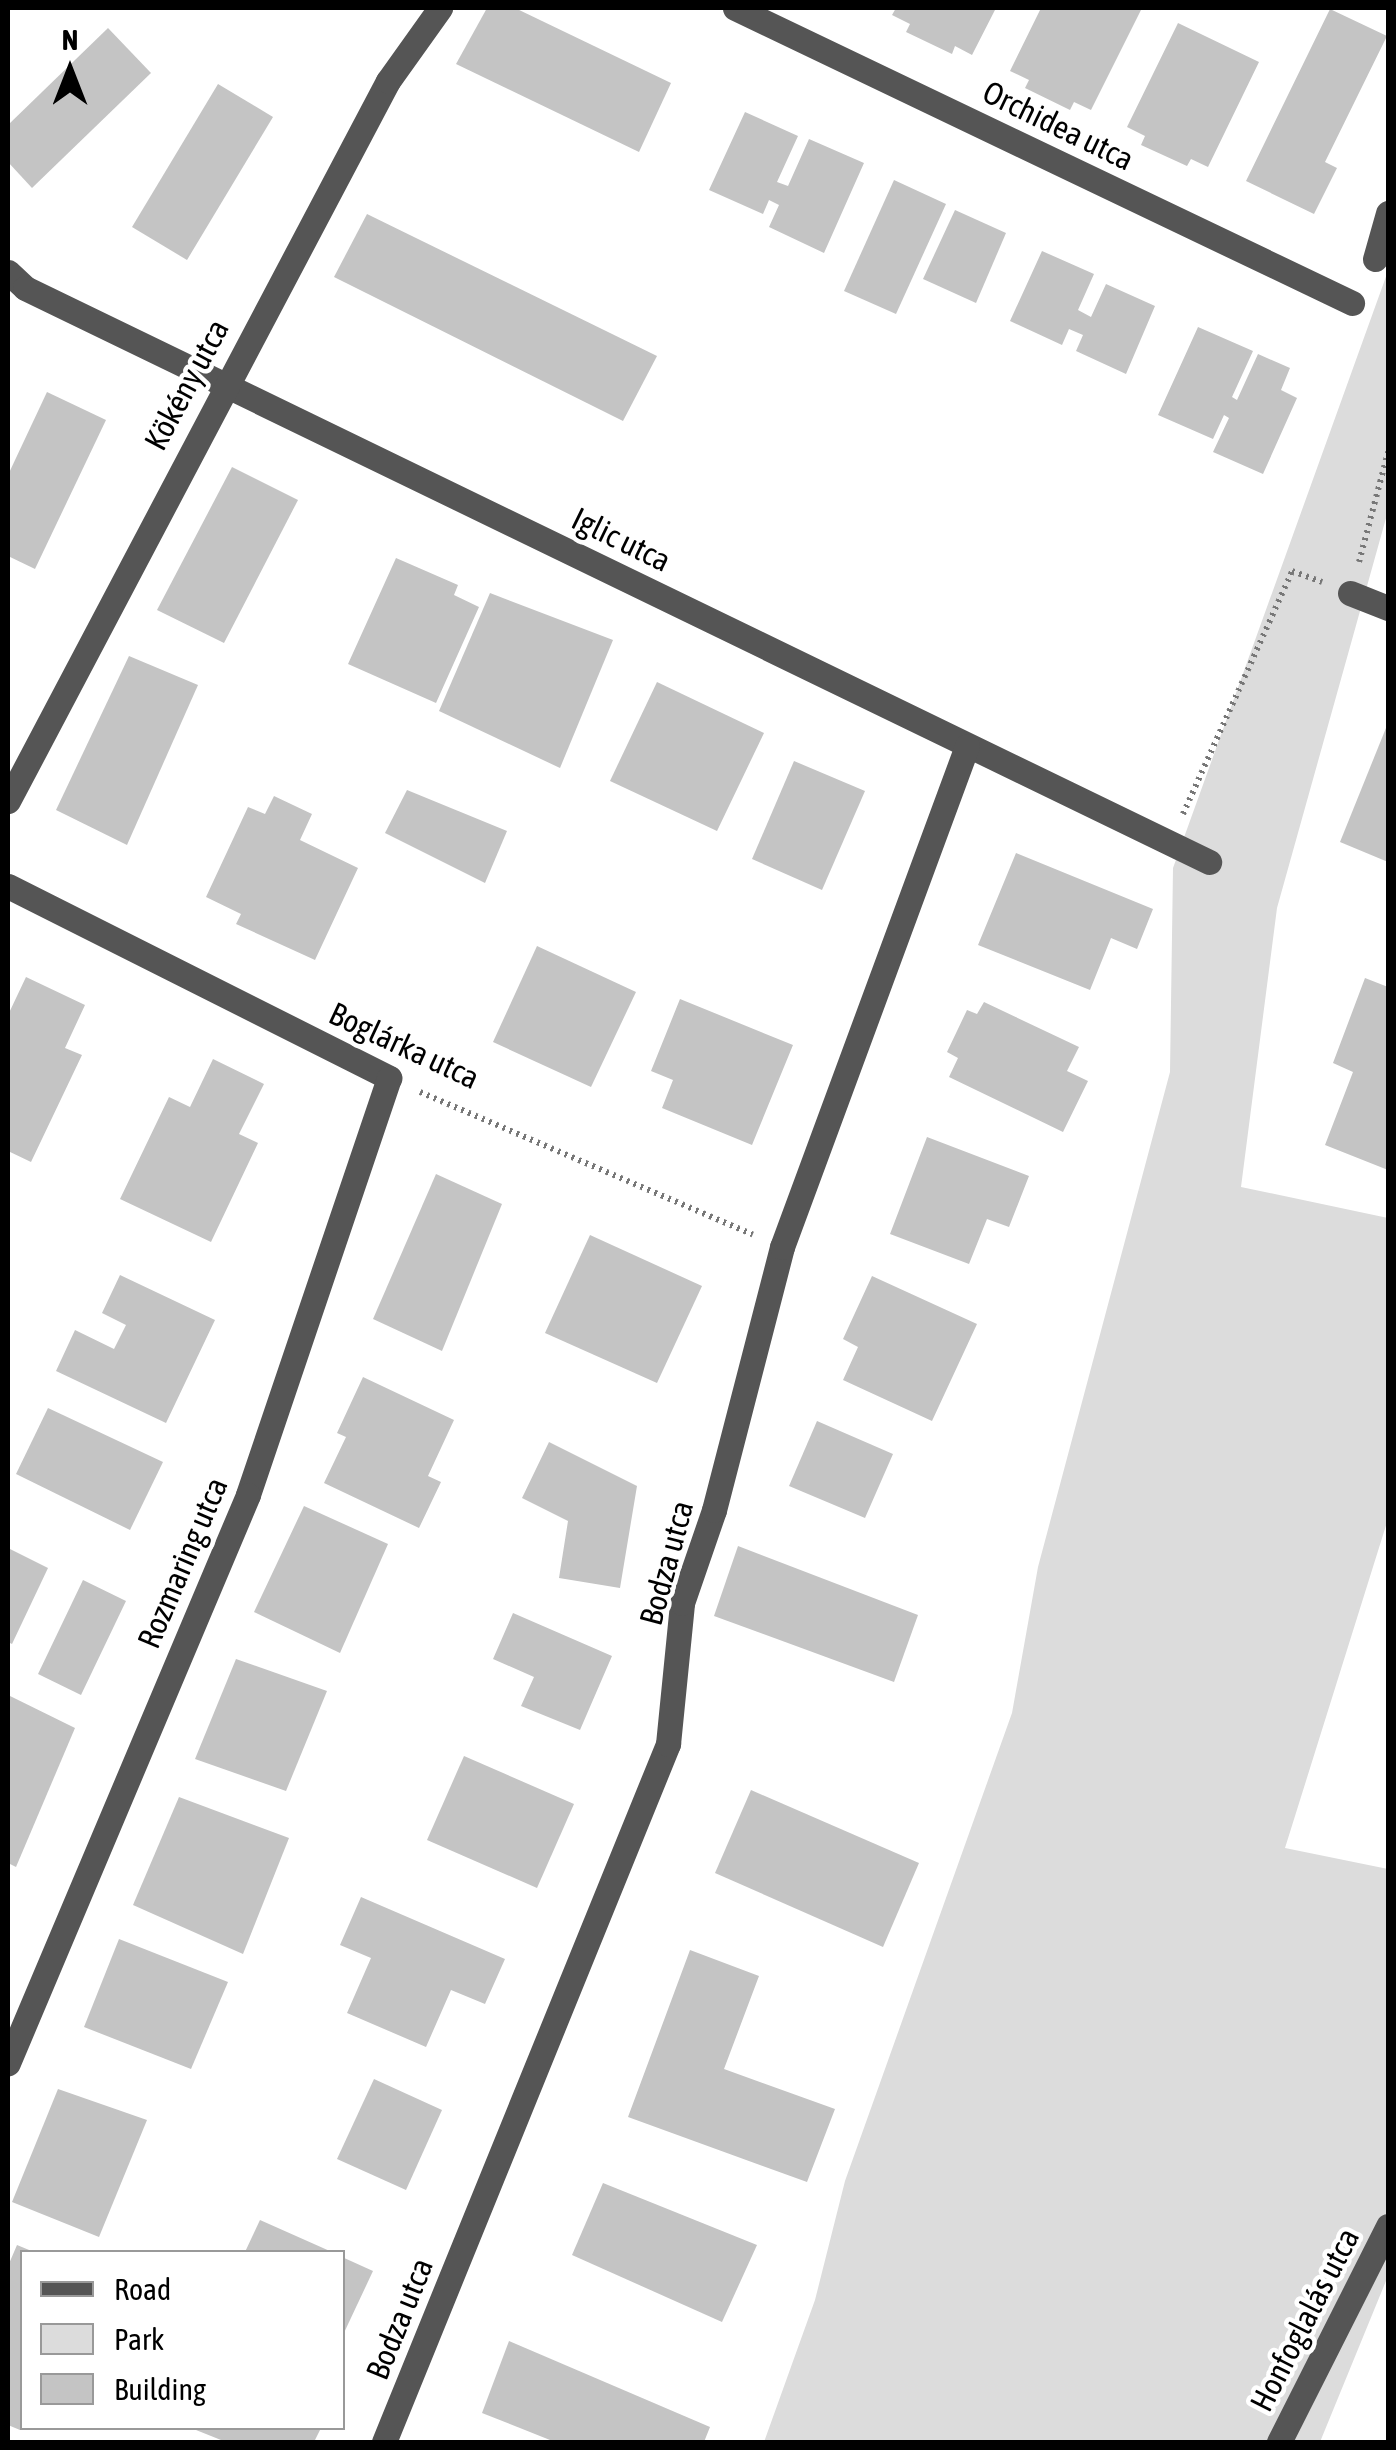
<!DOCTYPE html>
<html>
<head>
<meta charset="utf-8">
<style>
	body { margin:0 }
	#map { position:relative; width:1396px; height:2450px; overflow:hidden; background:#fff; font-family:"Asap Condensed",sans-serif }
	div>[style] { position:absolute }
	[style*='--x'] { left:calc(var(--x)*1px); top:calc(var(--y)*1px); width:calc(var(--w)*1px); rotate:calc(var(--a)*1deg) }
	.green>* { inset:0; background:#dcdcdc }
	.building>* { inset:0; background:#c4c4c4 }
	.path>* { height:6px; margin-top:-3px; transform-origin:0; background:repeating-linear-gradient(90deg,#777 0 2.5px,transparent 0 7.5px) }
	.minor>* { height:25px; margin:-12.5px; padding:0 12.5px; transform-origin:12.5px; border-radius:12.5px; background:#555 }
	span { translate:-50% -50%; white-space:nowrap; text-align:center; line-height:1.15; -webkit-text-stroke:9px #fff; paint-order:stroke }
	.street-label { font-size:32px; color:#000 }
	.frame { position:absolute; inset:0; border:10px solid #000; pointer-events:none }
	.legend { position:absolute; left:20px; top:2250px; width:325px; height:180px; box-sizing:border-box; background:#fff; border:2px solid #999; margin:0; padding:12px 18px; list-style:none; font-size:30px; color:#000 }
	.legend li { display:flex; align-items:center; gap:20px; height:50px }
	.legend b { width:50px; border:2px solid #999 }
	.north { position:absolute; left:20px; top:20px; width:100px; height:100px; -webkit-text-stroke:8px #fff; paint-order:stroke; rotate:0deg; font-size:28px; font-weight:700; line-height:40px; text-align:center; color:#000 }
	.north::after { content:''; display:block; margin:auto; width:35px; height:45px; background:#000; clip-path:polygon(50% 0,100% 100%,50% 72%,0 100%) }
</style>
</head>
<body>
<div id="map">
	<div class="green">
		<div style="clip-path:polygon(1388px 271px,1388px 511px,1277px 908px,1241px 1187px,1388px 1218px,1388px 1519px,1285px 1848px,1388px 1869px,1388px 2276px,1320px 2442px,764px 2442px,815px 2300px,845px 2181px,1012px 1713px,1038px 1567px,1170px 1072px,1173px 868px)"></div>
	</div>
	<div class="building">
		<div style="clip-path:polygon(487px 8px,515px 8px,671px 83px,639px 152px,456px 64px)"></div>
		<div style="clip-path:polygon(896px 8px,996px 8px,972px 55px,955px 46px,952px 54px,906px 32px,910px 24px,892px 15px)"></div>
		<div style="clip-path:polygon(1041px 8px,1142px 8px,1091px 110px,1074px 102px,1070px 110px,1025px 88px,1029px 80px,1010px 71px)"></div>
		<div style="clip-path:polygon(1330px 9px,1387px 36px,1325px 162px,1337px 168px,1314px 214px,1246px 181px)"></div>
		<div style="clip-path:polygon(1178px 23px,1259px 62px,1208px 167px,1191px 159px,1187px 166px,1141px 145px,1145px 136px,1127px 127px)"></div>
		<div style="clip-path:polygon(108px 28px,151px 73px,32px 188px,8px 162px,8px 125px)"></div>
		<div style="clip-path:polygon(218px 84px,273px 117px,187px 260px,132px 227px)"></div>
		<div style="clip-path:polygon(745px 112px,798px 136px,777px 182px,788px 186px,809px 139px,864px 163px,824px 253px,769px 227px,779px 205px,769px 200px,763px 214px,709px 190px)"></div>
		<div style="clip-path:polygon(894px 180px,946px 204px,896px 314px,844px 291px)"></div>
		<div style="clip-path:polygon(955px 210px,1006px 233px,976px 303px,923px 279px)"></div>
		<div style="clip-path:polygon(367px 214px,657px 356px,623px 421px,334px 277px)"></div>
		<div style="clip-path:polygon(1042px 251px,1094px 274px,1078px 310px,1091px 317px,1106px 284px,1155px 306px,1126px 374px,1076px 351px,1083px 335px,1069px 329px,1062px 345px,1010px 321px)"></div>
		<div style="clip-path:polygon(1198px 327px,1253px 351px,1232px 397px,1237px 400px,1258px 354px,1290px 368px,1281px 390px,1297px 398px,1263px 474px,1213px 452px,1229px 418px,1224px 415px,1213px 439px,1158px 415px)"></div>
		<div style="clip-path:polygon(47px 392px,106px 420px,35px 569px,8px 556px,8px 475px)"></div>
		<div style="clip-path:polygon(232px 467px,298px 500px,224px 643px,157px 610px)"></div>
		<div style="clip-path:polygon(396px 558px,458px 585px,454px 595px,479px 607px,436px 703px,348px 664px)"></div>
		<div style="clip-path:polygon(490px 593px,613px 640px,560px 768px,439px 711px)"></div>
		<div style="clip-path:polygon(129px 656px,198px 685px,127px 845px,56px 810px)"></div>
		<div style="clip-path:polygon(657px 682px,764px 733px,717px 831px,610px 781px)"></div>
		<div style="clip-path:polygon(1388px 723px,1388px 862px,1340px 842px)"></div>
		<div style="clip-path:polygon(794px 761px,865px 791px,822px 890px,752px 859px)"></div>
		<div style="clip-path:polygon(407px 790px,507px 831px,485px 883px,385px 833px)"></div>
		<div style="clip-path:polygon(274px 796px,312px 814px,300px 840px,358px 868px,315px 960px,236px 924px,241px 914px,206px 897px,248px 807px,265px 814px)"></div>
		<div style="clip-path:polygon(1016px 853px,1153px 909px,1137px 949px,1111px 938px,1090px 990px,978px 945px)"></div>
		<div style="clip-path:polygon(537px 946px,636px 992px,591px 1087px,493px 1042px)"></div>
		<div style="clip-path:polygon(26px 977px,85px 1005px,65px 1048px,82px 1055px,31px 1162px,8px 1151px,8px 1015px)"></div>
		<div style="clip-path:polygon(1365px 978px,1388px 987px,1388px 1170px,1325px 1145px,1353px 1072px,1333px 1063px)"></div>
		<div style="clip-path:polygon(680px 999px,793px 1045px,752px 1145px,662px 1108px,673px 1080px,651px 1071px)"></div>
		<div style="clip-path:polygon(984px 1002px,1079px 1047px,1067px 1071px,1088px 1081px,1063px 1132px,949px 1077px,958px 1058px,947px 1052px,967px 1010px,977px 1014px)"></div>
		<div style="clip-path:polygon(213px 1059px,264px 1084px,239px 1134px,258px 1143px,211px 1242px,120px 1199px,169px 1097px,190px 1107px)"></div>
		<div style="clip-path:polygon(927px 1137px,1029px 1176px,1009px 1227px,987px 1219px,969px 1264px,890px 1234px)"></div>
		<div style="clip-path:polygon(436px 1174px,502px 1204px,442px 1351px,373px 1319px)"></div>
		<div style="clip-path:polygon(590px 1235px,702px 1286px,657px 1383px,545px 1333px)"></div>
		<div style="clip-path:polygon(120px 1275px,215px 1320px,166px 1423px,56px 1371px,75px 1330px,114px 1349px,126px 1325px,102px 1313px)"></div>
		<div style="clip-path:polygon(872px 1276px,977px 1324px,932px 1421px,843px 1380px,858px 1347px,843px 1339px)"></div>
		<div style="clip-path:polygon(363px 1377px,454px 1420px,428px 1476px,441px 1482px,419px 1528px,324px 1483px,346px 1437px,337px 1433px)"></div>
		<div style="clip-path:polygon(48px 1408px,163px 1462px,130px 1530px,16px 1474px)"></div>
		<div style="clip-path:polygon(817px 1421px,893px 1454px,865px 1518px,789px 1486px)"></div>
		<div style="clip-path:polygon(549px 1442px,637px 1486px,620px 1588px,559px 1578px,568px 1521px,522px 1498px)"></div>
		<div style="clip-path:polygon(304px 1506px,388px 1544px,340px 1653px,254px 1612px)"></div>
		<div style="clip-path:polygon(738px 1546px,918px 1615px,894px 1682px,714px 1616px)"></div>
		<div style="clip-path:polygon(8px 1548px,48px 1568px,12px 1644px,8px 1642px)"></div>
		<div style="clip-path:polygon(83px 1580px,126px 1601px,81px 1695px,38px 1674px)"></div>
		<div style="clip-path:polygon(513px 1613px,612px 1656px,580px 1730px,521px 1706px,534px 1677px,493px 1659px)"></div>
		<div style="clip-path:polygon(236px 1659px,327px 1691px,286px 1791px,195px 1759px)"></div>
		<div style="clip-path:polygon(8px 1695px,75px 1728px,16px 1867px,8px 1863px)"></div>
		<div style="clip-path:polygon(464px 1756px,574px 1804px,537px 1888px,427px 1840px)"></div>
		<div style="clip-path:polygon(751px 1790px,919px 1863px,883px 1947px,715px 1873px)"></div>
		<div style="clip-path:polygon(179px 1797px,289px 1838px,243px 1954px,133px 1905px)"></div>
		<div style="clip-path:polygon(361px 1897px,505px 1959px,485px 2004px,451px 1990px,426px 2047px,347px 2013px,371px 1958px,340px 1945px)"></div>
		<div style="clip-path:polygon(119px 1939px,228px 1982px,191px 2069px,84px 2027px)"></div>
		<div style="clip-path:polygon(690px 1950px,759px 1976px,724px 2069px,835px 2109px,807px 2182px,628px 2117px)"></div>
		<div style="clip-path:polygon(374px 2079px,442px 2110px,406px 2190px,337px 2159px)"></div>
		<div style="clip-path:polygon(58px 2089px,147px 2120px,99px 2237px,12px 2202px)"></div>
		<div style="clip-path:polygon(603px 2183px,757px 2245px,722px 2322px,572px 2255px)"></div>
		<div style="clip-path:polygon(260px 2220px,332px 2252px,245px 2252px)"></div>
		<div style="clip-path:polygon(17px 2245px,34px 2252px,22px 2252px,20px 2430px,8px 2425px,8px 2266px)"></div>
		<div style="clip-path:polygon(342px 2257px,373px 2271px,342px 2337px)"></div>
		<div style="clip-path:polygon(509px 2341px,710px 2427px,704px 2442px,555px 2442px,482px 2413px)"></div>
		<div style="clip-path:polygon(191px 2428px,321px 2428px,314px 2442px,226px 2442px)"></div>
	</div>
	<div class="path">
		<div style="--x:1359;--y:562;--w:114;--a:-75.2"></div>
		<div style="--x:1183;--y:814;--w:266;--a:-65.8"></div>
		<div style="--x:1292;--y:571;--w:32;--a:20"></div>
		<div style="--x:420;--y:1092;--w:362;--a:23.2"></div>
	</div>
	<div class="minor">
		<div style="--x:735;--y:8;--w:684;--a:25.55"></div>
		<div style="--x:1375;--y:259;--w:48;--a:-74.2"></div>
		<div style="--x:8;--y:272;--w:23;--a:43"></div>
		<div style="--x:25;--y:288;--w:1316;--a:25.86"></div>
		<div style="--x:1350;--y:593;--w:41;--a:21.5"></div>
		<div style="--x:8;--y:801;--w:814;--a:-62.18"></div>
		<div style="--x:388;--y:81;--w:90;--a:-54.5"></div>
		<div style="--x:8;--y:886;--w:427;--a:26.7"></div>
		<div style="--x:389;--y:1078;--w:440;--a:108.7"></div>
		<div style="--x:248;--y:1495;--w:617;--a:112.91"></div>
		<div style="--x:384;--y:2442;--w:754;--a:-67.86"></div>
		<div style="--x:668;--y:1744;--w:142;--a:-84.3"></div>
		<div style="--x:682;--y:1603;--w:98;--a:-71"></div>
		<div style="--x:714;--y:1510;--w:272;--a:-75.5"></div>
		<div style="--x:782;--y:1247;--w:534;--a:-69.73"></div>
		<div style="--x:1279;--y:2442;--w:242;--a:-63.2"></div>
	</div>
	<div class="street-label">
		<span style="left:1058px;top:126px;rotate:26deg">Orchidea utca</span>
		<span style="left:187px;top:385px;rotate:-62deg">Kökény utca</span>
		<span style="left:621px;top:540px;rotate:26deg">Iglic utca</span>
		<span style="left:404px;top:1046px;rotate:25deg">Boglárka utca</span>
		<span style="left:183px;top:1563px;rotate:-67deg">Rozmaring utca</span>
		<span style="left:667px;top:1563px;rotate:-75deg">Bodza utca</span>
		<span style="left:400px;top:2319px;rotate:-68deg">Bodza utca</span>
		<span style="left:1305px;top:2320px;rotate:-63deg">Honfoglalás utca</span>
	</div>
	<div class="frame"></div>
	<ul class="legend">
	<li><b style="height:12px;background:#555"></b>Road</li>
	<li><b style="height:28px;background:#dcdcdc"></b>Park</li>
	<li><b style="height:28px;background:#c4c4c4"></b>Building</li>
	</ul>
	<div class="north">N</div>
</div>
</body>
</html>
